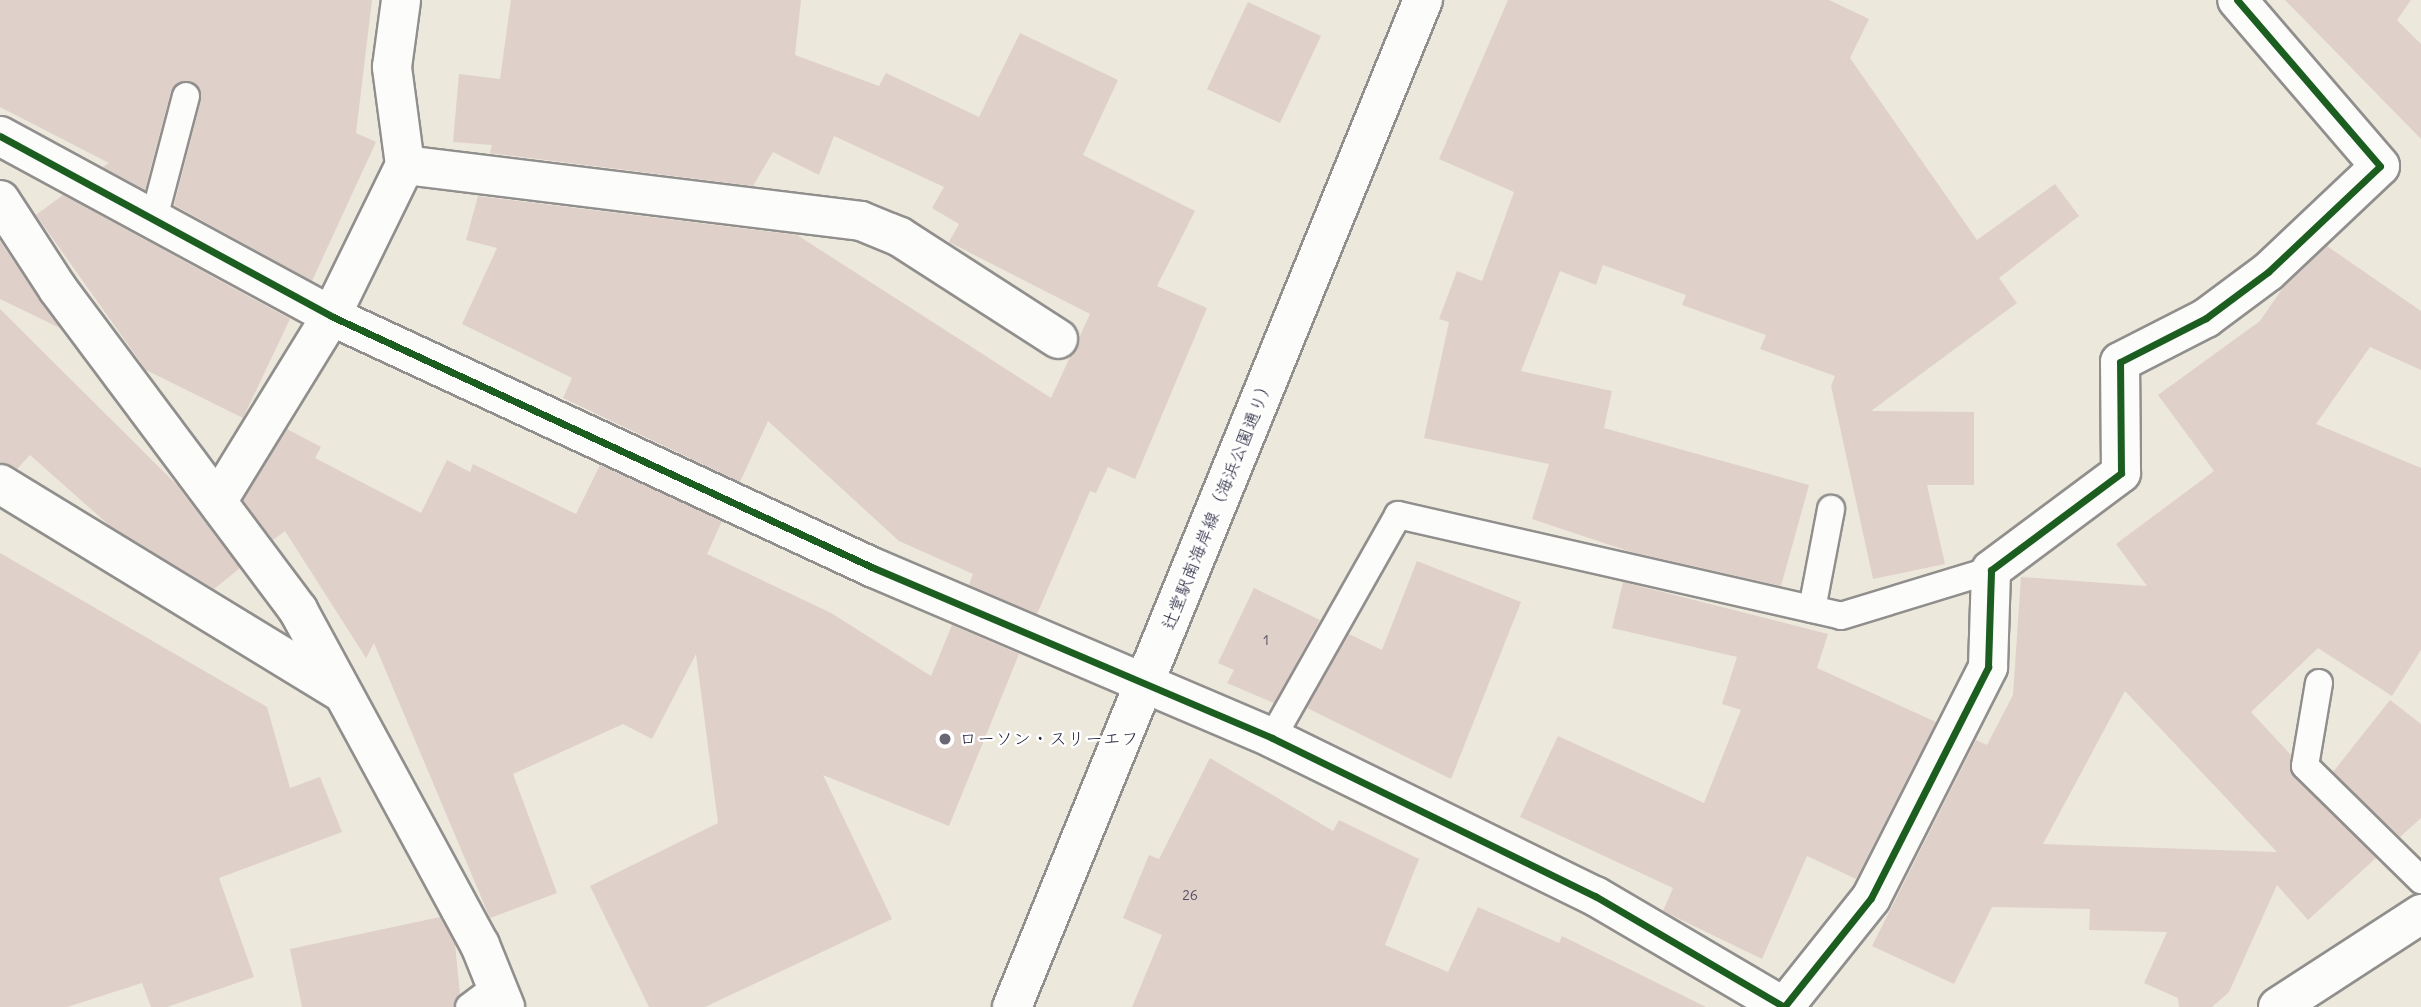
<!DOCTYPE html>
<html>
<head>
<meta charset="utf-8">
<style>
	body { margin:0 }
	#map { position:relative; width:2421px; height:1007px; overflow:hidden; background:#ece8dc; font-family:Delius,"Klee One",sans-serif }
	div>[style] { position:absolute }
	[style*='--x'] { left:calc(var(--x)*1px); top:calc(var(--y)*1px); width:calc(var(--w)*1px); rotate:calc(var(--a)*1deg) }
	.building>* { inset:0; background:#e0d0ca }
	.roads { filter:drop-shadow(2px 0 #918f8d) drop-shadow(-2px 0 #918f8d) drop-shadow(0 2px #918f8d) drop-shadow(0 -2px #918f8d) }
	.service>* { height:26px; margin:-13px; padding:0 13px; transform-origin:13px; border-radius:13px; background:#fcfcfa }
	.minor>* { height:38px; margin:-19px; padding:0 19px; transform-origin:19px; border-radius:19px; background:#fcfcfa }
	.tertiary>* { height:38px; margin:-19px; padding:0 19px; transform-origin:19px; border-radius:19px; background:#fcfcfa }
	.cycleway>* { height:7px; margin:-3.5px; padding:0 3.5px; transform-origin:3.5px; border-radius:3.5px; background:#1b5e20 }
	.dots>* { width:19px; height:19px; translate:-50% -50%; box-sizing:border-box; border:4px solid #fff; border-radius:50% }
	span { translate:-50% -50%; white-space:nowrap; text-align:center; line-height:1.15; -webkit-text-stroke:5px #fff; paint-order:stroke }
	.number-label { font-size:14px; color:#524e60 }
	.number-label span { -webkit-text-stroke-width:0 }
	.street-label { font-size:18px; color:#22223b }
	.poi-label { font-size:18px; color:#22223b }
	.left { translate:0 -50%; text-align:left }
</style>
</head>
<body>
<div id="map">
	<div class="building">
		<div style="clip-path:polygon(0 0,372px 0,356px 133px,376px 142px,312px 281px,174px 205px,201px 100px,191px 81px,171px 91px,145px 190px,103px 167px,109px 163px,0 107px)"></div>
		<div style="clip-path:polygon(511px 0,801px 0,795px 55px,879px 86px,886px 73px,979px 117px,1020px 33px,1118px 80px,1083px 155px,1195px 211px,1157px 286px,1207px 308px,1135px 479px,1108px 467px,1096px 493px,1090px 491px,1037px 614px,969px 585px,973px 574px,899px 541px,768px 421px,740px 482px,563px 398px,572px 378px,462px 324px,497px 248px,466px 240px,478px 196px,797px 235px,1051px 398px,1090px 314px,949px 242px,959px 224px,932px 208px,944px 187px,834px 136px,819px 175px,773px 152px,753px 186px,490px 153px,492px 145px,453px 142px,459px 74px,500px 79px)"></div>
		<div style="clip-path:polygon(1508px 0,1829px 0,1869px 19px,1850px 58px,1977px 240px,2055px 184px,2079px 216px,1999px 278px,2017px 303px,1871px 411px,1974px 412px,1974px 485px,1927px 485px,1945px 564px,1873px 579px,1831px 386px,1835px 376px,1760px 349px,1766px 335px,1682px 305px,1686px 295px,1603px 265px,1596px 285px,1560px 271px,1521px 371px,1612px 391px,1604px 428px,1809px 485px,1781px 586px,1631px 552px,1532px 519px,1549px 464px,1424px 438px,1449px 322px,1439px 319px,1457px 271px,1482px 281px,1514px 192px,1439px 159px)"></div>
		<div style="clip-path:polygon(2285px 0,2411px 0,2397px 20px,2421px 44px,2421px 139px)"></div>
		<div style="clip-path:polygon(1248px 2px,1321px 36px,1280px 123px,1207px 89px)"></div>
		<div style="clip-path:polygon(63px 195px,290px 319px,243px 418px,146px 370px,36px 215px)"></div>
		<div style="clip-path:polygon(0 241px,40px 301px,60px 328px,0 299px)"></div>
		<div style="clip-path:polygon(evenodd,2327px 246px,2421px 311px,2421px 370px,2370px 347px,2316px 424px,2421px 468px,2421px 650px,2392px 696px,2318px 648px,2251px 712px,2291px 755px,2294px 777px,2376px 858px,2308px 920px,2277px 885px,2229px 992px,2212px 1007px,2179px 1007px,2178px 998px,2144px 983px,2167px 932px,2089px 930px,2090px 909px,1992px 907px,1954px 984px,1872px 946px,1976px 740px,1987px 745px,2013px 695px,2021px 577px,2147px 586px,2116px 544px,2214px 471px,2158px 395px,2260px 321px,2282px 289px,2327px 246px,2125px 691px,2277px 852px,2043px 844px,2125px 691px)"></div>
		<div style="clip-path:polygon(0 309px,176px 484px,240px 568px,214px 589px,110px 526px,30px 455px,17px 469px,0 462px)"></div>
		<div style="clip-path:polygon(287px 429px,321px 447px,315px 458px,421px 513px,447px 460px,470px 472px,473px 464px,576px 514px,600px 465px,722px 521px,707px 554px,831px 613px,931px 676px,952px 625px,1019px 654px,949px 826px,823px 775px,892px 919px,705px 1007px,649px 1007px,590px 886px,718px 823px,696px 654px,652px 739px,623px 724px,513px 774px,557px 893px,490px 918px,374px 643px,366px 658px,285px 531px,273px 540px,243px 500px)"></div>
		<div style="clip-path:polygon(0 553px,267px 707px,290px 788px,320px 777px,342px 832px,219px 878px,254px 977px,167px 1007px,151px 1007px,142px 983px,67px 1007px,0 1007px)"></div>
		<div style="clip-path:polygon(1417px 561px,1521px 602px,1451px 779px,1307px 708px,1349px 634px,1382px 650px)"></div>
		<div style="clip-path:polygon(1623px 582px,1828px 634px,1817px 668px,1936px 722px,1856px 879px,1807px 856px,1762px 959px,1663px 911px,1673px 888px,1520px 817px,1558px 736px,1704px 803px,1741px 710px,1722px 704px,1737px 657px,1612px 628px)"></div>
		<div style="clip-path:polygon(1254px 588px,1320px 620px,1274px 703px,1227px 683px,1234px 670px,1218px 663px)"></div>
		<div style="clip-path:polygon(2390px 700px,2421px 724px,2421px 818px,2400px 837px,2333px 772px)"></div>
		<div style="clip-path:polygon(1210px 758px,1333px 831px,1339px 820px,1419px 859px,1385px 945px,1448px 972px,1478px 907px,1559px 943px,1562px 936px,1706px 1007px,1132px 1007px,1162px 935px,1123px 918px,1149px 855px,1159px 859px)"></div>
		<div style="clip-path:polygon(440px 917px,455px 944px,460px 994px,454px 1007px,302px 1007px,290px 949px)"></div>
	</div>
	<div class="roads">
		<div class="service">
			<div style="--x:154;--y:218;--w:126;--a:-75.3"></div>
			<div style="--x:1812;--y:609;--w:102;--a:-79.2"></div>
			<div style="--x:2319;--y:683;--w:84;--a:99.6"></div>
			<div style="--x:2305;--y:766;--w:163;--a:44.5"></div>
			<div style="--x:1272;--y:738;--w:256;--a:-60.5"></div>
			<div style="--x:1398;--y:515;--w:454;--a:12.8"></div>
			<div style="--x:1841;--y:616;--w:157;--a:-17"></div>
			<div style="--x:469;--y:1007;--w:35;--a:-37"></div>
		</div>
		<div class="minor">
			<div style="--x:0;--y:136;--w:377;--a:28.5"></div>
			<div style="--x:331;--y:316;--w:599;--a:24.9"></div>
			<div style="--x:874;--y:568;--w:433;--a:23.1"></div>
			<div style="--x:1272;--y:738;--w:360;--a:26.1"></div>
			<div style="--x:1595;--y:896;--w:219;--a:30.4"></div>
			<div style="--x:405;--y:165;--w:459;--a:7"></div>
			<div style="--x:861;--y:221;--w:42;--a:22.3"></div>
			<div style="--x:900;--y:237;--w:188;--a:32.8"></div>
			<div style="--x:0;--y:200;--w:106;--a:56.9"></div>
			<div style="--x:58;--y:289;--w:401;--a:53.2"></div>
			<div style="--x:298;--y:610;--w:381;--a:61.5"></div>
			<div style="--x:480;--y:945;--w:67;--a:68"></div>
			<div style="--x:0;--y:484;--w:397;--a:31.4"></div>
			<div style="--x:218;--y:500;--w:216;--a:-58.4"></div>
			<div style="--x:331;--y:316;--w:168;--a:-63.9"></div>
			<div style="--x:405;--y:165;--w:99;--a:-97.6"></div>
			<div style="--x:392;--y:67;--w:68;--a:-82.3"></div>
			<div style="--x:1784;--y:1007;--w:139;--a:-51.4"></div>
			<div style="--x:1871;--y:898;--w:259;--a:-63.1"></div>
			<div style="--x:1988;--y:667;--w:97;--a:-88.2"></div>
			<div style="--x:1991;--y:570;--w:162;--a:-36.7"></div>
			<div style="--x:2121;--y:473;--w:111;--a:-90.5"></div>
			<div style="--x:2120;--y:362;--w:97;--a:-27.1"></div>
			<div style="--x:2206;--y:318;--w:77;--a:-36.6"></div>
			<div style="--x:2268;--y:272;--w:154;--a:-43.4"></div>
			<div style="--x:2380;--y:166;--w:219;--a:-130.7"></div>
			<div style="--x:2278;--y:1007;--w:171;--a:-33"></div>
		</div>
		<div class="tertiary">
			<div style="--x:1012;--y:1007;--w:1088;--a:-67.8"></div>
		</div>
	</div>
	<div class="cycleway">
		<div style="--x:0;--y:136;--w:377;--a:28.5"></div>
		<div style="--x:331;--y:316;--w:599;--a:24.9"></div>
		<div style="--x:874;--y:568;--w:433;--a:23.1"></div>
		<div style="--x:1272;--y:738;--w:360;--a:26.1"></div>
		<div style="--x:1595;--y:896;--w:219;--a:30.4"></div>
		<div style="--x:1784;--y:1007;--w:139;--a:-51.4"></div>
		<div style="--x:1871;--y:898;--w:259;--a:-63.1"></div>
		<div style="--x:1988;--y:667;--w:97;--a:-88.2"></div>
		<div style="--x:1991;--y:570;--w:162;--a:-36.7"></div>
		<div style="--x:2121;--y:473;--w:111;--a:-90.5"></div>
		<div style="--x:2120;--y:362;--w:97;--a:-27.1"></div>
		<div style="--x:2206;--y:318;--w:77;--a:-36.6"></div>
		<div style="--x:2268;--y:272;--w:154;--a:-43.4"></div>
		<div style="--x:2380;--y:166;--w:219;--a:-130.7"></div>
	</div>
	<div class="dots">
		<div style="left:945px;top:739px;background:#696773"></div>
	</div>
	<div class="number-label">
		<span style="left:1266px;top:640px">1</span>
		<span style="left:1190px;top:895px">26</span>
	</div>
	<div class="street-label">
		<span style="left:1218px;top:504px;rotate:-68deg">辻堂駅南海岸線（海浜公園通り）</span>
	</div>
	<div class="poi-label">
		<span class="left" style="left:959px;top:739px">ローソン・スリーエフ</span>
	</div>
</div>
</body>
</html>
